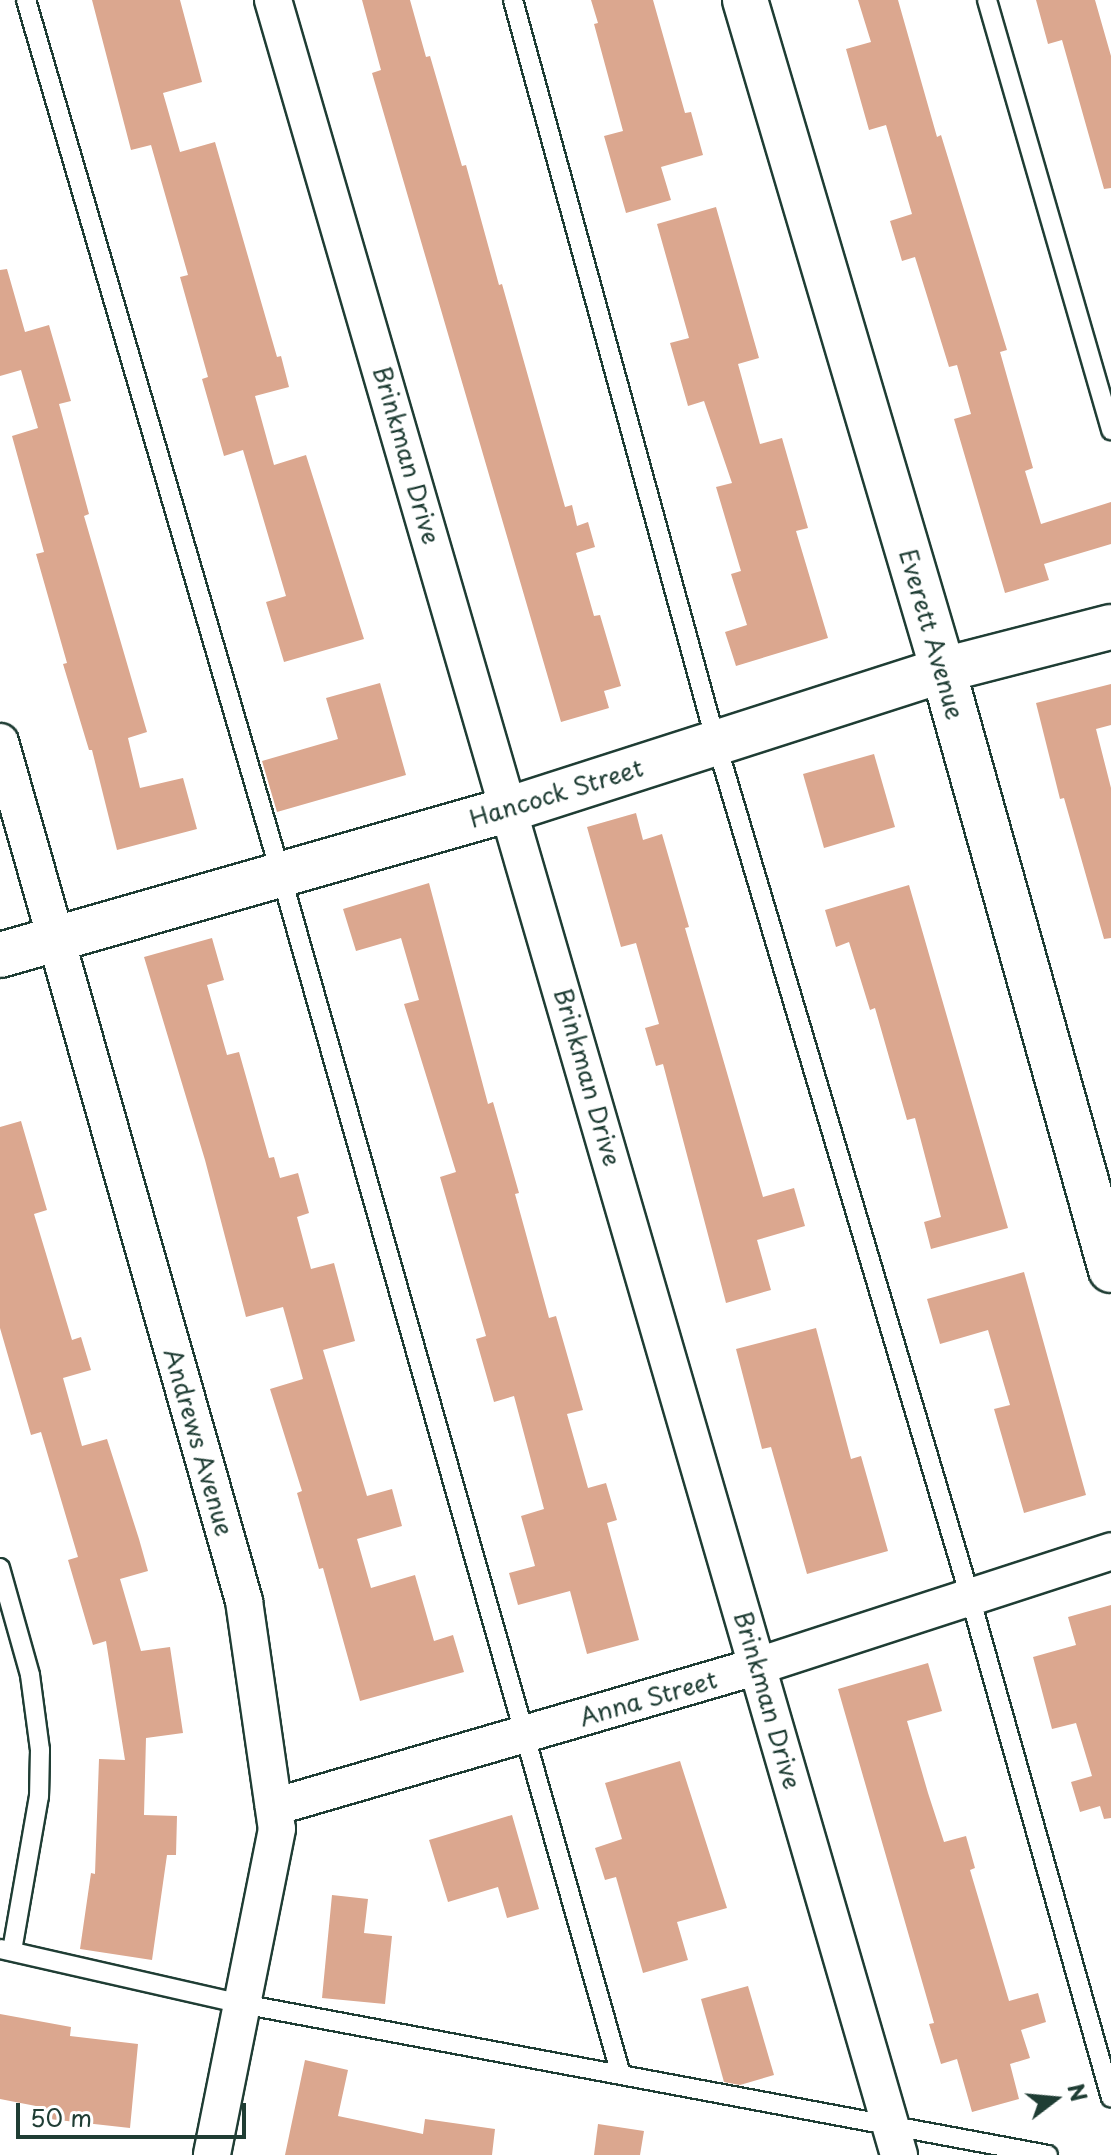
<!DOCTYPE html>
<html>
<head>
<meta charset="utf-8">
<style>
	body { margin:0 }
	#map { position:relative; width:1111px; height:2155px; overflow:hidden; background:#fff; font-family:"Playpen Sans",sans-serif }
	div>[style] { position:absolute }
	[style*='--x'] { left:calc(var(--x)*1px); top:calc(var(--y)*1px); width:calc(var(--w)*1px); rotate:calc(var(--a)*1deg) }
	.building>* { inset:0; background:#dba78f }
	.roads { filter:drop-shadow(2px 0 #1f3d34) drop-shadow(-2px 0 #1f3d34) drop-shadow(0 2px #1f3d34) drop-shadow(0 -2px #1f3d34) }
	.service>* { height:18px; margin:-9px; padding:0 9px; transform-origin:9px; border-radius:9px; background:#fff }
	.minor>* { height:36px; margin:-18px; padding:0 18px; transform-origin:18px; border-radius:18px; background:#fff }
	.tertiary>* { height:44px; margin:-22px; padding:0 22px; transform-origin:22px; border-radius:22px; background:#fff }
	span { translate:-50% -50%; white-space:nowrap; text-align:center; line-height:1.15; -webkit-text-stroke:6px #fff; paint-order:stroke }
	.street-label { font-size:24px; color:#1f3d34 }
	.north { position:absolute; left:1015px; top:2059px; width:80px; height:80px; -webkit-text-stroke:6px #fff; paint-order:stroke; rotate:74deg; font-size:22px; font-weight:700; line-height:32px; text-align:center; color:#1f3d34 }
	.north::after { content:''; display:block; margin:auto; width:28px; height:36px; background:#1f3d34; clip-path:polygon(50% 0,100% 100%,50% 72%,0 100%) }
	.scale { position:absolute; left:16px; top:2103px; width:230px; height:36px; box-sizing:border-box; border:4px solid #1f3d34; border-top:0; padding-left:10px; font-size:24px; line-height:28px; white-space:nowrap; color:#1f3d34; -webkit-text-stroke:6px #fff; paint-order:stroke }
</style>
</head>
<body>
<div id="map">
	<div class="building">
		<div style="clip-path:polygon(92px 0,180px 0,202px 82px,163px 93px,180px 152px,215px 142px,277px 357px,281px 356px,289px 387px,255px 396px,274px 465px,306px 455px,364px 639px,284px 662px,266px 602px,286px 596px,243px 450px,224px 456px,202px 379px,208px 377px,180px 277px,188px 275px,151px 145px,131px 150px)"></div>
		<div style="clip-path:polygon(362px 0,410px 0,426px 57px,430px 56px,462px 166px,466px 165px,499px 285px,502px 284px,565px 507px,572px 505px,577px 526px,588px 522px,595px 547px,576px 553px,594px 616px,600px 615px,621px 686px,604px 691px,609px 708px,561px 722px,372px 73px,381px 70px)"></div>
		<div style="clip-path:polygon(591px 0,653px 0,685px 113px,691px 112px,703px 155px,661px 167px,671px 200px,626px 213px,604px 136px,623px 131px,594px 24px,598px 23px)"></div>
		<div style="clip-path:polygon(858px 0,898px 0,937px 137px,941px 135px,1007px 350px,1000px 352px,1033px 468px,1025px 471px,1041px 524px,1111px 502px,1111px 544px,1044px 564px,1049px 580px,1005px 593px,954px 419px,971px 414px,957px 365px,949px 367px,915px 257px,902px 261px,890px 221px,912px 214px,886px 125px,869px 130px,846px 49px,871px 42px)"></div>
		<div style="clip-path:polygon(1036px 0,1095px 0,1111px 56px,1111px 188px,1104px 189px,1062px 40px,1048px 44px)"></div>
		<div style="clip-path:polygon(716px 207px,759px 358px,738px 364px,760px 444px,782px 438px,808px 528px,796px 531px,828px 638px,736px 666px,725px 632px,747px 625px,731px 574px,741px 571px,716px 487px,732px 483px,704px 401px,688px 406px,670px 343px,689px 338px,657px 224px)"></div>
		<div style="clip-path:polygon(7px 269px,25px 332px,49px 325px,71px 401px,59px 404px,89px 514px,84px 516px,147px 732px,128px 738px,140px 788px,183px 778px,197px 829px,117px 850px,92px 750px,89px 750px,63px 664px,67px 663px,36px 554px,44px 552px,12px 436px,38px 428px,21px 370px,0 376px,0 270px)"></div>
		<div style="clip-path:polygon(380px 683px,406px 775px,277px 812px,262px 761px,338px 739px,326px 698px)"></div>
		<div style="clip-path:polygon(1111px 684px,1111px 725px,1096px 729px,1111px 788px,1111px 938px,1104px 939px,1064px 798px,1060px 799px,1036px 703px)"></div>
		<div style="clip-path:polygon(874px 754px,895px 827px,824px 848px,803px 774px)"></div>
		<div style="clip-path:polygon(636px 813px,643px 840px,662px 834px,689px 927px,685px 928px,763px 1197px,794px 1188px,805px 1226px,757px 1240px,771px 1290px,726px 1303px,663px 1064px,656px 1066px,645px 1028px,659px 1024px,636px 943px,621px 947px,587px 827px)"></div>
		<div style="clip-path:polygon(429px 883px,488px 1104px,493px 1102px,519px 1193px,515px 1194px,549px 1318px,556px 1316px,583px 1410px,567px 1414px,588px 1488px,606px 1483px,617px 1520px,607px 1523px,639px 1640px,587px 1654px,570px 1591px,518px 1605px,509px 1573px,535px 1566px,521px 1516px,544px 1509px,514px 1396px,494px 1402px,476px 1339px,486px 1336px,440px 1177px,456px 1172px,404px 1004px,419px 1000px,401px 938px,356px 951px,343px 909px)"></div>
		<div style="clip-path:polygon(909px 885px,1008px 1228px,931px 1249px,924px 1222px,941px 1217px,915px 1118px,907px 1120px,875px 1008px,870px 1010px,849px 942px,836px 947px,825px 910px)"></div>
		<div style="clip-path:polygon(212px 938px,224px 980px,207px 985px,227px 1055px,239px 1052px,269px 1158px,274px 1157px,280px 1178px,298px 1173px,309px 1213px,297px 1217px,311px 1269px,334px 1263px,355px 1341px,323px 1350px,367px 1496px,392px 1489px,402px 1526px,357px 1539px,371px 1588px,415px 1575px,434px 1641px,453px 1635px,464px 1672px,360px 1701px,323px 1568px,319px 1569px,297px 1493px,302px 1491px,270px 1389px,303px 1379px,283px 1307px,246px 1317px,205px 1160px,144px 957px)"></div>
		<div style="clip-path:polygon(21px 1121px,47px 1210px,34px 1214px,72px 1340px,81px 1337px,91px 1370px,63px 1378px,82px 1446px,107px 1439px,139px 1539px,148px 1571px,120px 1579px,141px 1651px,170px 1647px,183px 1733px,146px 1738px,144px 1815px,177px 1816px,176px 1855px,167px 1855px,152px 1960px,80px 1949px,91px 1873px,95px 1874px,99px 1759px,125px 1760px,106px 1641px,93px 1645px,68px 1560px,78px 1557px,41px 1432px,31px 1435px,0 1328px,0 1127px)"></div>
		<div style="clip-path:polygon(1024px 1272px,1086px 1495px,1024px 1513px,994px 1409px,1010px 1405px,988px 1330px,940px 1344px,927px 1299px)"></div>
		<div style="clip-path:polygon(816px 1328px,851px 1459px,861px 1456px,888px 1551px,807px 1574px,771px 1447px,762px 1449px,736px 1349px)"></div>
		<div style="clip-path:polygon(1111px 1605px,1111px 1818px,1104px 1819px,1100px 1806px,1080px 1812px,1071px 1782px,1092px 1776px,1076px 1723px,1052px 1729px,1033px 1657px,1076px 1645px,1068px 1617px)"></div>
		<div style="clip-path:polygon(928px 1663px,942px 1711px,907px 1721px,928px 1793px,944px 1842px,966px 1836px,975px 1868px,970px 1870px,1009px 2001px,1038px 1993px,1046px 2022px,1021px 2030px,1030px 2058px,1010px 2064px,1019px 2099px,972px 2112px,957px 2059px,941px 2064px,929px 2024px,934px 2023px,838px 1689px)"></div>
		<div style="clip-path:polygon(680px 1761px,727px 1908px,677px 1922px,688px 1960px,643px 1973px,616px 1877px,605px 1880px,595px 1848px,622px 1839px,605px 1783px)"></div>
		<div style="clip-path:polygon(512px 1815px,539px 1909px,507px 1918px,498px 1887px,448px 1902px,429px 1840px)"></div>
		<div style="clip-path:polygon(332px 1895px,368px 1899px,364px 1933px,392px 1936px,385px 2004px,322px 1998px)"></div>
		<div style="clip-path:polygon(748px 1986px,774px 2075px,740px 2085px,724px 2082px,701px 1999px)"></div>
		<div style="clip-path:polygon(0 2014px,71px 2027px,70px 2036px,138px 2044px,130px 2128px,40px 2118px,41px 2107px,0 2099px)"></div>
		<div style="clip-path:polygon(305px 2060px,348px 2070px,338px 2116px,423px 2134px,425px 2119px,495px 2129px,492px 2155px,285px 2155px)"></div>
		<div style="clip-path:polygon(598px 2124px,644px 2131px,640px 2155px,594px 2155px)"></div>
	</div>
	<div class="roads">
		<div class="service">
			<div style="--x:26;--y:0;--w:911;--a:73.75"></div>
			<div style="--x:281;--y:875;--w:1247;--a:74.18"></div>
			<div style="--x:513;--y:0;--w:769;--a:74.7"></div>
			<div style="--x:716;--y:742;--w:892;--a:73.45"></div>
			<div style="--x:970;--y:1597;--w:520;--a:74.28"></div>
			<div style="--x:987;--y:0;--w:448;--a:73.9"></div>
			<div style="--x:0;--y:1568;--w:111;--a:74.3"></div>
			<div style="--x:30;--y:1675;--w:76;--a:82.4"></div>
			<div style="--x:40;--y:1750;--w:46;--a:91.2"></div>
			<div style="--x:39;--y:1796;--w:157;--a:99.9"></div>
			<div style="--x:0;--y:1949;--w:248;--a:12.8"></div>
			<div style="--x:242;--y:2004;--w:820;--a:10.61"></div>
		</div>
		<div class="minor">
			<div style="--x:273;--y:0;--w:2244;--a:73.8"></div>
			<div style="--x:0;--y:742;--w:893;--a:74.14"></div>
			<div style="--x:244;--y:1601;--w:230;--a:81.8"></div>
			<div style="--x:277;--y:1829;--w:332;--a:101.3"></div>
			<div style="--x:274;--y:1807;--w:504;--a:-16.24"></div>
			<div style="--x:758;--y:1666;--w:371;--a:-18"></div>
		</div>
		<div class="tertiary">
			<div style="--x:745;--y:0;--w:699;--a:73.54"></div>
			<div style="--x:943;--y:670;--w:623;--a:74.36"></div>
			<div style="--x:0;--y:955;--w:530;--a:-15.98"></div>
			<div style="--x:510;--y:809;--w:455;--a:-17.8"></div>
			<div style="--x:943;--y:670;--w:173;--a:-14.4"></div>
		</div>
	</div>
	<div class="street-label">
		<span style="left:407px;top:455px;rotate:74deg">Brinkman Drive</span>
		<span style="left:932px;top:634px;rotate:74deg">Everett Avenue</span>
		<span style="left:556px;top:793px;rotate:-17deg">Hancock Street</span>
		<span style="left:588px;top:1077px;rotate:74deg">Brinkman Drive</span>
		<span style="left:199px;top:1442px;rotate:74deg">Andrews Avenue</span>
		<span style="left:648px;top:1698px;rotate:-16deg">Anna Street</span>
		<span style="left:768px;top:1700px;rotate:74deg">Brinkman Drive</span>
	</div>
	<div class="north">N</div>
	<div class="scale">50 m</div>
</div>
</body>
</html>
